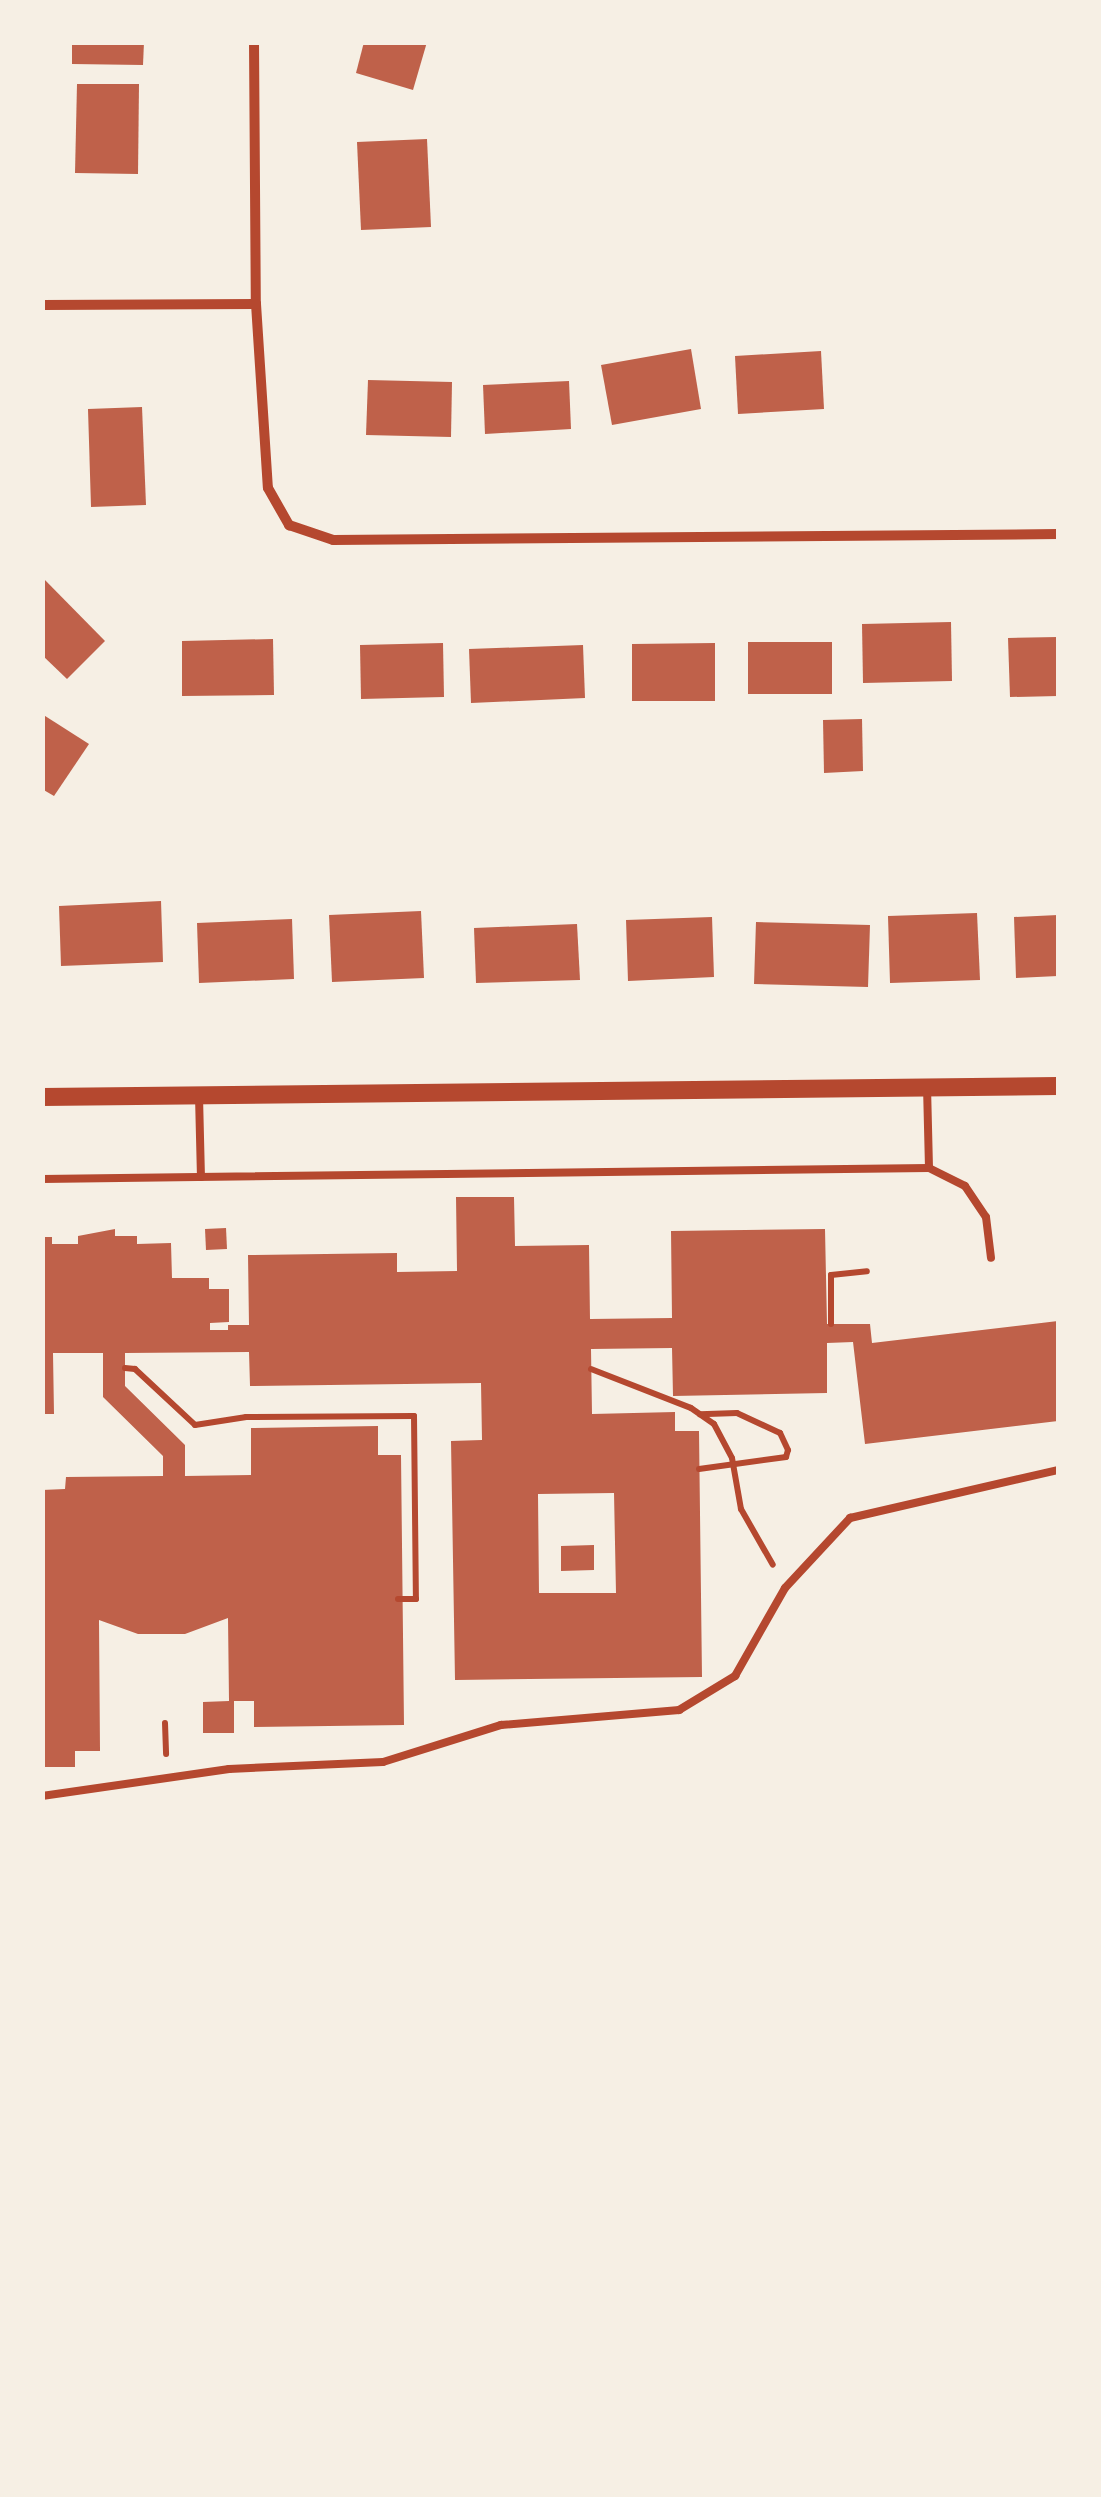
<!DOCTYPE html>
<html>
<head>
<meta charset="utf-8">
<style>
	body { margin:0 }
	#map { position:relative; width:1101px; height:2497px; overflow:hidden; background:#f6efe4; font-family:Roboto,sans-serif }
	div>[style] { position:absolute }
	[style*='--x'] { left:calc(var(--x)*1px); top:calc(var(--y)*1px); width:calc(var(--w)*1px); rotate:calc(var(--a)*1deg) }
	.building>* { inset:0; background:#bf614a }
	.path>* { height:6px; margin:-3px; padding:0 3px; transform-origin:3px; border-radius:3px; background:#b5482f }
	.service>* { height:8px; margin:-4px; padding:0 4px; transform-origin:4px; border-radius:4px; background:#b5482f }
	.minor>* { height:10px; margin:-5px; padding:0 5px; transform-origin:5px; border-radius:5px; background:#b5482f }
	.tertiary>* { height:18px; margin:-9px; padding:0 9px; transform-origin:9px; border-radius:9px; background:#b5482f }
	span { translate:-50% -50%; white-space:nowrap; text-align:center; line-height:1.15; -webkit-text-stroke:8px #f6efe4; paint-order:stroke }
	.frame { position:absolute; inset:0; border:45px solid #f6efe4; pointer-events:none }
</style>
</head>
<body>
<div id="map">
	<div class="building">
		<div style="clip-path:polygon(72px 42px,144px 42px,143px 65px,72px 64px)"></div>
		<div style="clip-path:polygon(364px 42px,427px 42px,413px 90px,356px 73px)"></div>
		<div style="clip-path:polygon(77px 84px,139px 84px,138px 174px,75px 173px)"></div>
		<div style="clip-path:polygon(427px 139px,431px 227px,361px 230px,357px 142px)"></div>
		<div style="clip-path:polygon(691px 349px,701px 409px,612px 425px,601px 365px)"></div>
		<div style="clip-path:polygon(821px 351px,824px 409px,738px 414px,735px 356px)"></div>
		<div style="clip-path:polygon(368px 380px,452px 382px,451px 437px,366px 435px)"></div>
		<div style="clip-path:polygon(569px 381px,571px 429px,485px 434px,483px 385px)"></div>
		<div style="clip-path:polygon(142px 407px,146px 505px,91px 507px,88px 409px)"></div>
		<div style="clip-path:polygon(42px 577px,105px 641px,67px 679px,42px 655px)"></div>
		<div style="clip-path:polygon(951px 622px,952px 681px,863px 683px,862px 624px)"></div>
		<div style="clip-path:polygon(1058px 637px,1058px 696px,1010px 697px,1008px 638px)"></div>
		<div style="clip-path:polygon(273px 639px,274px 695px,182px 696px,182px 641px)"></div>
		<div style="clip-path:polygon(748px 642px,832px 642px,832px 694px,748px 694px)"></div>
		<div style="clip-path:polygon(443px 643px,444px 697px,361px 699px,360px 645px)"></div>
		<div style="clip-path:polygon(715px 643px,715px 701px,632px 701px,632px 644px)"></div>
		<div style="clip-path:polygon(583px 645px,585px 698px,471px 703px,469px 649px)"></div>
		<div style="clip-path:polygon(42px 714px,89px 744px,54px 796px,42px 789px)"></div>
		<div style="clip-path:polygon(862px 719px,863px 771px,824px 773px,823px 720px)"></div>
		<div style="clip-path:polygon(161px 901px,163px 962px,61px 966px,59px 906px)"></div>
		<div style="clip-path:polygon(421px 911px,424px 978px,332px 982px,329px 915px)"></div>
		<div style="clip-path:polygon(977px 913px,980px 980px,890px 983px,888px 916px)"></div>
		<div style="clip-path:polygon(1058px 915px,1058px 976px,1016px 978px,1014px 917px)"></div>
		<div style="clip-path:polygon(712px 917px,714px 977px,628px 981px,626px 920px)"></div>
		<div style="clip-path:polygon(292px 919px,294px 979px,199px 983px,197px 923px)"></div>
		<div style="clip-path:polygon(756px 922px,870px 925px,868px 987px,754px 984px)"></div>
		<div style="clip-path:polygon(577px 924px,580px 980px,476px 983px,474px 928px)"></div>
		<div style="clip-path:polygon(evenodd,456px 1197px,514px 1197px,515px 1246px,589px 1245px,590px 1319px,672px 1318px,671px 1231px,825px 1229px,827px 1324px,870px 1324px,872px 1343px,1058px 1321px,1058px 1421px,865px 1444px,853px 1342px,827px 1343px,827px 1393px,673px 1396px,672px 1348px,591px 1349px,592px 1414px,675px 1412px,675px 1431px,699px 1431px,702px 1677px,455px 1680px,451px 1441px,482px 1440px,481px 1383px,250px 1386px,249px 1352px,125px 1353px,125px 1386px,185px 1445px,185px 1476px,251px 1475px,251px 1428px,378px 1426px,378px 1455px,401px 1455px,404px 1725px,254px 1727px,254px 1701px,234px 1701px,234px 1733px,203px 1733px,203px 1702px,229px 1701px,228px 1618px,185px 1634px,138px 1634px,99px 1620px,100px 1751px,75px 1751px,75px 1767px,42px 1767px,42px 1490px,65px 1489px,66px 1477px,163px 1476px,163px 1456px,103px 1397px,103px 1353px,53px 1353px,54px 1414px,42px 1414px,42px 1237px,52px 1237px,52px 1244px,78px 1244px,78px 1236px,115px 1229px,115px 1236px,137px 1236px,137px 1244px,171px 1243px,172px 1278px,209px 1278px,209px 1289px,229px 1289px,229px 1322px,210px 1323px,210px 1330px,228px 1330px,228px 1325px,249px 1325px,248px 1255px,397px 1253px,397px 1272px,457px 1271px,456px 1197px,614px 1493px,616px 1593px,539px 1593px,538px 1494px,614px 1493px)"></div>
		<div style="clip-path:polygon(226px 1228px,227px 1249px,206px 1250px,205px 1229px)"></div>
		<div style="clip-path:polygon(594px 1545px,594px 1570px,561px 1571px,561px 1546px)"></div>
	</div>
	<div class="path">
		<div style="--x:831;--y:1324;--w:49;--a:-90"></div>
		<div style="--x:831;--y:1275;--w:36;--a:-6"></div>
		<div style="--x:125;--y:1368;--w:10;--a:6"></div>
		<div style="--x:135;--y:1369;--w:82;--a:43"></div>
		<div style="--x:195;--y:1425;--w:52;--a:-8.9"></div>
		<div style="--x:246;--y:1417;--w:168;--a:-0.3"></div>
		<div style="--x:414;--y:1416;--w:183;--a:89.4"></div>
		<div style="--x:416;--y:1599;--w:18;--a:180"></div>
		<div style="--x:591;--y:1369;--w:107;--a:21.3"></div>
		<div style="--x:691;--y:1408;--w:28;--a:35"></div>
		<div style="--x:714;--y:1424;--w:38;--a:62"></div>
		<div style="--x:732;--y:1458;--w:52;--a:80"></div>
		<div style="--x:741;--y:1509;--w:64;--a:60.3"></div>
		<div style="--x:699;--y:1469;--w:88;--a:-7.9"></div>
		<div style="--x:786;--y:1457;--w:7;--a:-74"></div>
		<div style="--x:788;--y:1450;--w:19;--a:-115"></div>
		<div style="--x:780;--y:1433;--w:47;--a:-155.1"></div>
		<div style="--x:737;--y:1413;--w:37;--a:178"></div>
		<div style="--x:165;--y:1723;--w:31;--a:88"></div>
	</div>
	<div class="service">
		<div style="--x:199;--y:1096;--w:81;--a:88.6"></div>
		<div style="--x:929;--y:1168;--w:40;--a:26.6"></div>
		<div style="--x:965;--y:1186;--w:37;--a:56"></div>
		<div style="--x:986;--y:1217;--w:41;--a:83"></div>
		<div style="--x:42;--y:1179;--w:887;--a:-0.71"></div>
		<div style="--x:929;--y:1168;--w:80;--a:-91.4"></div>
		<div style="--x:42;--y:1796;--w:189;--a:-8.2"></div>
		<div style="--x:229;--y:1769;--w:154;--a:-2.6"></div>
		<div style="--x:383;--y:1762;--w:124;--a:-17.4"></div>
		<div style="--x:501;--y:1725;--w:179;--a:-4.8"></div>
		<div style="--x:679;--y:1710;--w:66;--a:-31.3"></div>
		<div style="--x:735;--y:1676;--w:101;--a:-60.4"></div>
		<div style="--x:785;--y:1588;--w:96;--a:-47.1"></div>
		<div style="--x:850;--y:1518;--w:213;--a:-13"></div>
	</div>
	<div class="minor">
		<div style="--x:254;--y:42;--w:262;--a:89.6"></div>
		<div style="--x:256;--y:304;--w:184;--a:86.3"></div>
		<div style="--x:268;--y:488;--w:43;--a:60.4"></div>
		<div style="--x:289;--y:525;--w:46;--a:18.8"></div>
		<div style="--x:333;--y:540;--w:725;--a:-0.47"></div>
		<div style="--x:42;--y:305;--w:214;--a:-0.3"></div>
	</div>
	<div class="tertiary">
		<div style="--x:42;--y:1097;--w:1016;--a:-0.62"></div>
	</div>
	<div class="frame"></div>
</div>
</body>
</html>
